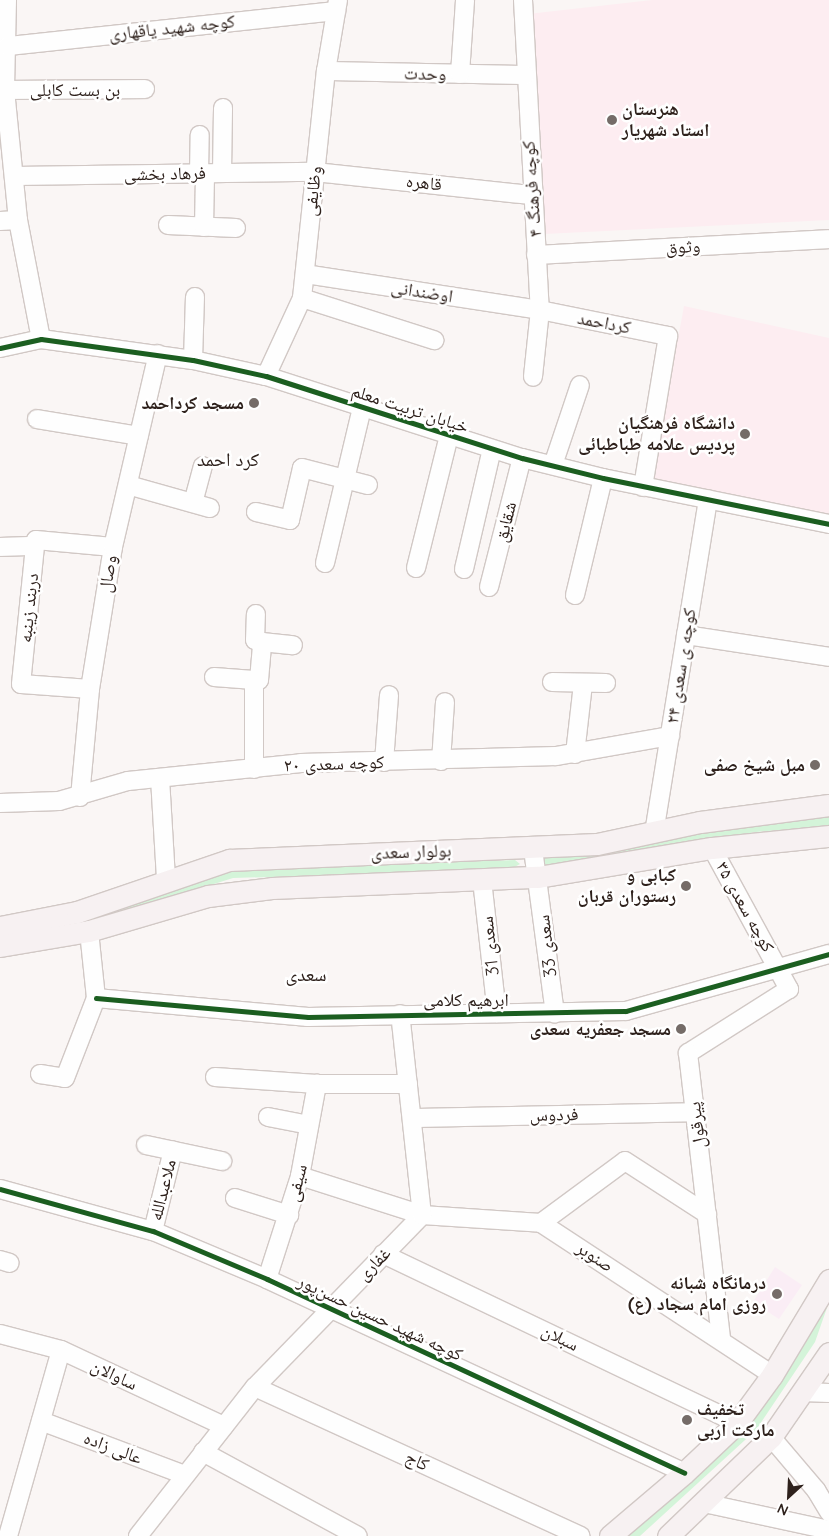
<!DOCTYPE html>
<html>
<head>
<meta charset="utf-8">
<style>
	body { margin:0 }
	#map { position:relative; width:829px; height:1536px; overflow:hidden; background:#faf6f5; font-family:Quicksand,"Noto Naskh Arabic",sans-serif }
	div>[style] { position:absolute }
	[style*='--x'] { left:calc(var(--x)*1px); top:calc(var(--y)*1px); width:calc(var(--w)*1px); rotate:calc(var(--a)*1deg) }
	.education>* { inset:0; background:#fdedf1 }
	.medical>* { inset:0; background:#faedf5 }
	.green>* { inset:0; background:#d4f4d9 }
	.roads { filter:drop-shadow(1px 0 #d1c8c5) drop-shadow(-1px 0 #d1c8c5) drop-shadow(0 1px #d1c8c5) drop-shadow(0 -1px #d1c8c5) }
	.minor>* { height:18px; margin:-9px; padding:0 9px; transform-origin:9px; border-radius:9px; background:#fefefe }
	.major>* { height:21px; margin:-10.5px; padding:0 10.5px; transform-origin:10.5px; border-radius:10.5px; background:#f7f1f2 }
	.cycleway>* { height:5px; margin:-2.5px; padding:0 2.5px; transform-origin:2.5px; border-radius:2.5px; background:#1b5e20 }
	.dots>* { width:14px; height:14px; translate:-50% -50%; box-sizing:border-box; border:2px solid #fff; border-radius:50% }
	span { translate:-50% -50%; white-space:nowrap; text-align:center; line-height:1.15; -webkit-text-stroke:5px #fff; paint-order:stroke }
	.street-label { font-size:18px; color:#2e211c }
	.poi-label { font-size:18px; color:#2e211c; font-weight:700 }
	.left { translate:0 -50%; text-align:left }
	.right { translate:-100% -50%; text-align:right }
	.neighbourhood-label { font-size:19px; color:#2e211c }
	.north { position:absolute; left:764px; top:1471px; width:50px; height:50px; -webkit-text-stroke:4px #fff; paint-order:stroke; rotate:205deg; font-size:14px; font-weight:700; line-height:20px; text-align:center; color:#2e211c }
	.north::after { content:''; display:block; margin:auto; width:18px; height:22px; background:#2e211c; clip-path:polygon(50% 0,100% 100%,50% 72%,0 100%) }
</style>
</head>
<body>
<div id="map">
	<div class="education">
		<div style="clip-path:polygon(652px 0,829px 0,829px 220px,544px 234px,528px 14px)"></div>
		<div style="clip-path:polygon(684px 306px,829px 338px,829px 517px,652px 480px)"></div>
	</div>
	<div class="medical">
		<div style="clip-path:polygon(775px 1267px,802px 1285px,779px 1319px,753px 1302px)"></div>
	</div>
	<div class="green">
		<div style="clip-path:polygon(829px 816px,829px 826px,756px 832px,546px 868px,540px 860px,550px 855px,750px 823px)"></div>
		<div style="clip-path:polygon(515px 860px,520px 864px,509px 870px,233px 878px,100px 920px,5px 931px,233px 868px)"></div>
		<div style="clip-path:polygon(829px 1302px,815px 1342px,756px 1430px,640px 1536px,624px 1536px,802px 1338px)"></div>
	</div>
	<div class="roads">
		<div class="minor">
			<div style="--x:7;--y:0;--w:90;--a:91.3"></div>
			<div style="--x:5;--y:90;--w:131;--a:84.3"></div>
			<div style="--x:18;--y:220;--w:121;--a:79.1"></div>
			<div style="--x:523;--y:0;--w:310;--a:86.9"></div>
			<div style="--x:540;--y:310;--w:67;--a:96"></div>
			<div style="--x:8;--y:46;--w:330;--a:-6.1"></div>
			<div style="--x:326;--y:71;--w:199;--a:1.2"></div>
			<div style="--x:460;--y:74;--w:74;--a:-86.1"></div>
			<div style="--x:5;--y:90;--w:140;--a:-0.4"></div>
			<div style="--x:222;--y:173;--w:65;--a:-89.1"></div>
			<div style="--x:199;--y:174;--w:39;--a:-89"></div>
			<div style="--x:15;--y:176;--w:300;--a:-0.8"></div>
			<div style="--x:315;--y:172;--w:218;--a:6.1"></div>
			<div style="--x:0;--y:221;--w:18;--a:-3"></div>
			<div style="--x:168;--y:225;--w:68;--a:2.5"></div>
			<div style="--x:204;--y:227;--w:54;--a:-88.9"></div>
			<div style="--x:536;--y:255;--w:293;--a:-3.1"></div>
			<div style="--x:305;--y:274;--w:238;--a:8.7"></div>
			<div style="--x:540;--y:310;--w:131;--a:11.5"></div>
			<div style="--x:668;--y:336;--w:153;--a:99.4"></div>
			<div style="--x:302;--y:298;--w:139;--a:17.7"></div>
			<div style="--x:0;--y:348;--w:42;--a:-12.4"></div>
			<div style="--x:41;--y:339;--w:153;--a:7.9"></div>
			<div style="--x:193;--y:360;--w:75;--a:12.4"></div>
			<div style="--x:266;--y:376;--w:269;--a:17.8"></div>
			<div style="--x:522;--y:458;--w:83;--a:13.9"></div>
			<div style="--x:603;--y:478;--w:231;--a:11.5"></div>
			<div style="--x:193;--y:360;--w:63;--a:-88.2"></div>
			<div style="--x:266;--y:376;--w:86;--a:-65.2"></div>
			<div style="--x:302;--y:298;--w:228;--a:-84"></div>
			<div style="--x:326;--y:71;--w:72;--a:-80.4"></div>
			<div style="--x:37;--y:419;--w:103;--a:9.5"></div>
			<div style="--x:553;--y:465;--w:84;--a:-71.4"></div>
			<div style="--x:128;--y:485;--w:85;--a:15.7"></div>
			<div style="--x:193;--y:503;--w:38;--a:-75"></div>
			<div style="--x:256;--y:512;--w:35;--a:13"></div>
			<div style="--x:290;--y:520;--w:53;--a:-77"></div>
			<div style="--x:302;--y:468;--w:68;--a:14.4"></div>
			<div style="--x:0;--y:547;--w:35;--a:-2"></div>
			<div style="--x:325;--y:563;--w:159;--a:-76.6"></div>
			<div style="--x:416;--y:568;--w:136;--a:-76"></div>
			<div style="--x:464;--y:569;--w:123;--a:-76.9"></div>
			<div style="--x:489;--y:587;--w:133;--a:-75.7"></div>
			<div style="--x:575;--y:595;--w:120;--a:-76.5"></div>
			<div style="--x:686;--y:635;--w:145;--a:8.7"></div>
			<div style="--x:262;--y:642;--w:31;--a:6"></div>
			<div style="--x:214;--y:677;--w:40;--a:4.3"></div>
			<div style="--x:552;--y:682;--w:54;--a:1.1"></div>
			<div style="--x:90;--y:689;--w:69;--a:-175.9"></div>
			<div style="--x:21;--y:684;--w:139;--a:-84.2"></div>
			<div style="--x:35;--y:546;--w:6;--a:-81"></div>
			<div style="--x:36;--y:540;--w:77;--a:5.2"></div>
			<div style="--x:575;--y:754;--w:70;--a:-83.5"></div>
			<div style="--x:441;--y:761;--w:59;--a:-86.1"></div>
			<div style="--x:384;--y:762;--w:67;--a:-85.7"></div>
			<div style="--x:254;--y:769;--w:89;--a:-90"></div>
			<div style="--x:254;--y:680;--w:5;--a:0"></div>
			<div style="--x:259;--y:680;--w:38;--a:-85"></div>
			<div style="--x:262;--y:642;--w:7;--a:-164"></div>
			<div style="--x:255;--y:640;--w:26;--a:-88"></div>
			<div style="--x:160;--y:778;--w:102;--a:86.6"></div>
			<div style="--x:80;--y:797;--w:108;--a:-84.7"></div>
			<div style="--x:90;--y:689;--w:144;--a:-80.8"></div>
			<div style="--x:113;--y:547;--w:198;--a:-76.9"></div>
			<div style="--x:0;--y:803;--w:59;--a:-1.9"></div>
			<div style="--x:59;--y:801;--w:72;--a:-16.2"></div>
			<div style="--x:128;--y:781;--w:174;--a:-5.9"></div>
			<div style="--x:301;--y:763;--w:255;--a:-1.6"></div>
			<div style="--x:556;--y:756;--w:116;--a:-10"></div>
			<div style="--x:654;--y:833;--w:338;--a:-80.8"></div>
			<div style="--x:712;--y:848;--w:161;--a:61.4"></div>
			<div style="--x:789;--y:989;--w:120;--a:147.6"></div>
			<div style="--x:688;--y:1053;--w:289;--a:83.4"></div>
			<div style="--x:533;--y:849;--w:166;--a:82.4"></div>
			<div style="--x:482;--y:880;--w:134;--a:83.6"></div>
			<div style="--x:96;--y:998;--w:213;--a:5.1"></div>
			<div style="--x:308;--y:1017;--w:318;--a:-1.1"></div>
			<div style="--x:626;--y:1011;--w:211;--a:-15.7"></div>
			<div style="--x:40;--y:1074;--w:25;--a:9"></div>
			<div style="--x:65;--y:1078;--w:86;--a:-68.8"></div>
			<div style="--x:96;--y:998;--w:67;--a:-96"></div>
			<div style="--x:215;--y:1077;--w:102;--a:3.9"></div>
			<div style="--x:317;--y:1084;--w:91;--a:0"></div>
			<div style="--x:268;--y:1117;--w:42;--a:11"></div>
			<div style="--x:413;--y:1118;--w:282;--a:-1.2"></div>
			<div style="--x:146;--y:1145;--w:78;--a:11.9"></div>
			<div style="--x:300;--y:1176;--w:128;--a:17.7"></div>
			<div style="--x:422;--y:1215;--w:119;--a:3.8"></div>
			<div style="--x:541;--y:1223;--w:277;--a:33.3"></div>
			<div style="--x:0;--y:1189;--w:159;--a:15.4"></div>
			<div style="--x:153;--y:1231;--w:124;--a:22.8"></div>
			<div style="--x:267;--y:1279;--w:460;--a:24.9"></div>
			<div style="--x:235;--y:1198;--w:57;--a:17.5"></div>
			<div style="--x:541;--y:1223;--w:104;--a:-36.4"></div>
			<div style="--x:625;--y:1161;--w:98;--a:32.9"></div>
			<div style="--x:153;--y:1231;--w:83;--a:-76.1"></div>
			<div style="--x:383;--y:1254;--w:392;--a:25.5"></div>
			<div style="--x:0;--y:1260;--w:10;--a:17"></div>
			<div style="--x:267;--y:1279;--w:108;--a:-72.2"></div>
			<div style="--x:300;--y:1176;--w:94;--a:-79.5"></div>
			<div style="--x:0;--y:1334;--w:63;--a:14.7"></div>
			<div style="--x:61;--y:1350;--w:180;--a:25"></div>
			<div style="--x:255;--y:1387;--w:358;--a:24.6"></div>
			<div style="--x:803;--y:1392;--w:26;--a:2"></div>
			<div style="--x:41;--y:1421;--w:154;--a:20.6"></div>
			<div style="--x:771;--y:1437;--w:70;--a:49.7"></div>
			<div style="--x:816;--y:1490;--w:26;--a:59"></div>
			<div style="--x:203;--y:1452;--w:176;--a:28.5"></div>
			<div style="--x:704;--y:1503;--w:128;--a:12.2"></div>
			<div style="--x:8;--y:1536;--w:193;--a:-74.1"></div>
			<div style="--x:138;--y:1536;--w:189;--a:-51.9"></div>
			<div style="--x:255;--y:1387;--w:240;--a:-45.8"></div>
			<div style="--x:422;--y:1215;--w:202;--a:-96.2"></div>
		</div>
		<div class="major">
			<div style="--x:0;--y:927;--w:78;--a:-11"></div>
			<div style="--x:77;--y:912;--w:161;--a:-18.9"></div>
			<div style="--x:229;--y:860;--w:368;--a:-2.5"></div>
			<div style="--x:597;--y:844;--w:105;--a:-12.1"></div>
			<div style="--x:700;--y:822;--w:130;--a:-7.5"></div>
			<div style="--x:0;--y:946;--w:90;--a:-9.6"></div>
			<div style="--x:89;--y:931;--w:124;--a:-16.4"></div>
			<div style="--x:208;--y:896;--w:64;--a:-7.1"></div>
			<div style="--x:272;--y:888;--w:266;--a:-2.4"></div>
			<div style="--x:538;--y:877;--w:176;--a:-9.5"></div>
			<div style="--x:712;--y:848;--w:118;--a:-5.9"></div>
			<div style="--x:610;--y:1536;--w:97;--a:-40.4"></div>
			<div style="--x:684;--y:1473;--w:73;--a:-43.3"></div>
			<div style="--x:737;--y:1423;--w:59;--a:-53.9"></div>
			<div style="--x:772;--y:1375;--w:111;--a:-59"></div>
			<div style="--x:668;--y:1536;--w:143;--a:-43.9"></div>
			<div style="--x:771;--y:1437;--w:102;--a:-55.4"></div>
		</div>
	</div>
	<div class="cycleway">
		<div style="--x:0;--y:348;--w:42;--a:-12.4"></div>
		<div style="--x:41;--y:339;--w:153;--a:7.9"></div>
		<div style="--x:193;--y:360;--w:75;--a:12.4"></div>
		<div style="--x:266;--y:376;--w:269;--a:17.8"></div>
		<div style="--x:522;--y:458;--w:83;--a:13.9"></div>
		<div style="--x:603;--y:478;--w:231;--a:11.5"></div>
		<div style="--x:96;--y:998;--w:213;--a:5.1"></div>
		<div style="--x:308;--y:1017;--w:318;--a:-1.1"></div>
		<div style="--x:626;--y:1011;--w:211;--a:-15.7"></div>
		<div style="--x:0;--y:1189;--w:159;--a:15.4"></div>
		<div style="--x:153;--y:1231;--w:124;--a:22.8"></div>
		<div style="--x:267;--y:1279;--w:460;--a:24.9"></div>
	</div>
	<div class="dots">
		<div style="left:612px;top:120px;background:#756c68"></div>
		<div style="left:254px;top:403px;background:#756c68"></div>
		<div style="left:745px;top:434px;background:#756c68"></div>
		<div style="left:815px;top:765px;background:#756c68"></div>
		<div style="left:686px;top:886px;background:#756c68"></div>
		<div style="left:681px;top:1029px;background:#756c68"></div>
		<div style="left:777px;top:1294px;background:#756c68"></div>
		<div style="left:687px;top:1420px;background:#756c68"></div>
	</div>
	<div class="street-label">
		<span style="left:172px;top:28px;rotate:-6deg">کوچه شهید یاقهاری</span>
		<span style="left:425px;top:74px;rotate:1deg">وحدت</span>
		<span style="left:75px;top:90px">بن بست کابلی</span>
		<span style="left:165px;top:174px;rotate:-1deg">فرهاد بخشی</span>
		<span style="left:424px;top:183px;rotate:6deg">قاهره</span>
		<span style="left:532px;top:189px;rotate:-94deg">کوچه فرهنگ ۴</span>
		<span style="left:313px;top:191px;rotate:-84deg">وظایفی</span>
		<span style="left:683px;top:247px;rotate:-3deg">وثوق</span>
		<span style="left:422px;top:292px;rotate:9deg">اوضندانی</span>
		<span style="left:604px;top:323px;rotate:11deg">کرداحمد</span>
		<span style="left:410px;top:409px;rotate:18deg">خیابان تربیت معلم</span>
		<span style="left:506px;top:522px;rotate:-76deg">شقایق</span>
		<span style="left:108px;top:574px;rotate:-81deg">وصال</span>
		<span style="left:29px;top:608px;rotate:-84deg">دربند زینبه</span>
		<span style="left:681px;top:666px;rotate:-81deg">کوچه ی سعدی ۲۴</span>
		<span style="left:334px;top:764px;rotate:-2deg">کوچه سعدی ۲۰</span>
		<span style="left:411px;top:852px;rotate:-2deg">بولوار سعدی</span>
		<span style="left:745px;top:907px;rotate:61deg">کوچه سعدی ۳۵</span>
		<span style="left:490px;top:946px;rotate:-96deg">سعدی 31</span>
		<span style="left:547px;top:946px;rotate:-97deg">سعدی 33</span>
		<span style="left:466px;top:1000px">ابرهیم کلامی</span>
		<span style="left:554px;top:1115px;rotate:-1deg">فردوس</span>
		<span style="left:697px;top:1125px;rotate:-97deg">پیرقول</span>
		<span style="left:297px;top:1183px;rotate:-76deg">سیفی</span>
		<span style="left:163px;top:1190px;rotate:-76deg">ملاعبدالله</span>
		<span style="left:595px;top:1257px;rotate:33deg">صنوبر</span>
		<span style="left:374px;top:1264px;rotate:-45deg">غفاری</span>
		<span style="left:380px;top:1318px;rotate:25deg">کوچه شهید حسین حسن‌پور</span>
		<span style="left:560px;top:1338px;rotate:26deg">سبلان</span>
		<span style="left:114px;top:1375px;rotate:25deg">ساوالان</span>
		<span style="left:113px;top:1448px;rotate:21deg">عالی زاده</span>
		<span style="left:417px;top:1461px;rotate:25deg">کاج</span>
	</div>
	<div class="poi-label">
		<span class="left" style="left:622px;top:120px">هنرستان<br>استاد شهریار</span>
		<span class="right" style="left:244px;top:403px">مسجد کرداحمد</span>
		<span class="right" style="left:735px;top:434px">دانشگاه فرهنگیان<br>پردیس علامه طباطبائی</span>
		<span class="right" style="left:805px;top:765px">مبل شیخ صفی</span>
		<span class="right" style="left:676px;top:886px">کبابی و<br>رستوران قربان</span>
		<span class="right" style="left:671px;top:1029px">مسجد جعفریه سعدی</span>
		<span class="right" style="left:766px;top:1294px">درمانگاه شبانه<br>روزی امام سجاد (ع)</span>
		<span class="left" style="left:697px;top:1420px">تخفیف<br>مارکت آربی</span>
	</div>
	<div class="neighbourhood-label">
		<span style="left:228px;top:460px">کرد احمد</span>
		<span style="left:306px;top:975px">سعدی</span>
	</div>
	<div class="north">N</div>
</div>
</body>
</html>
